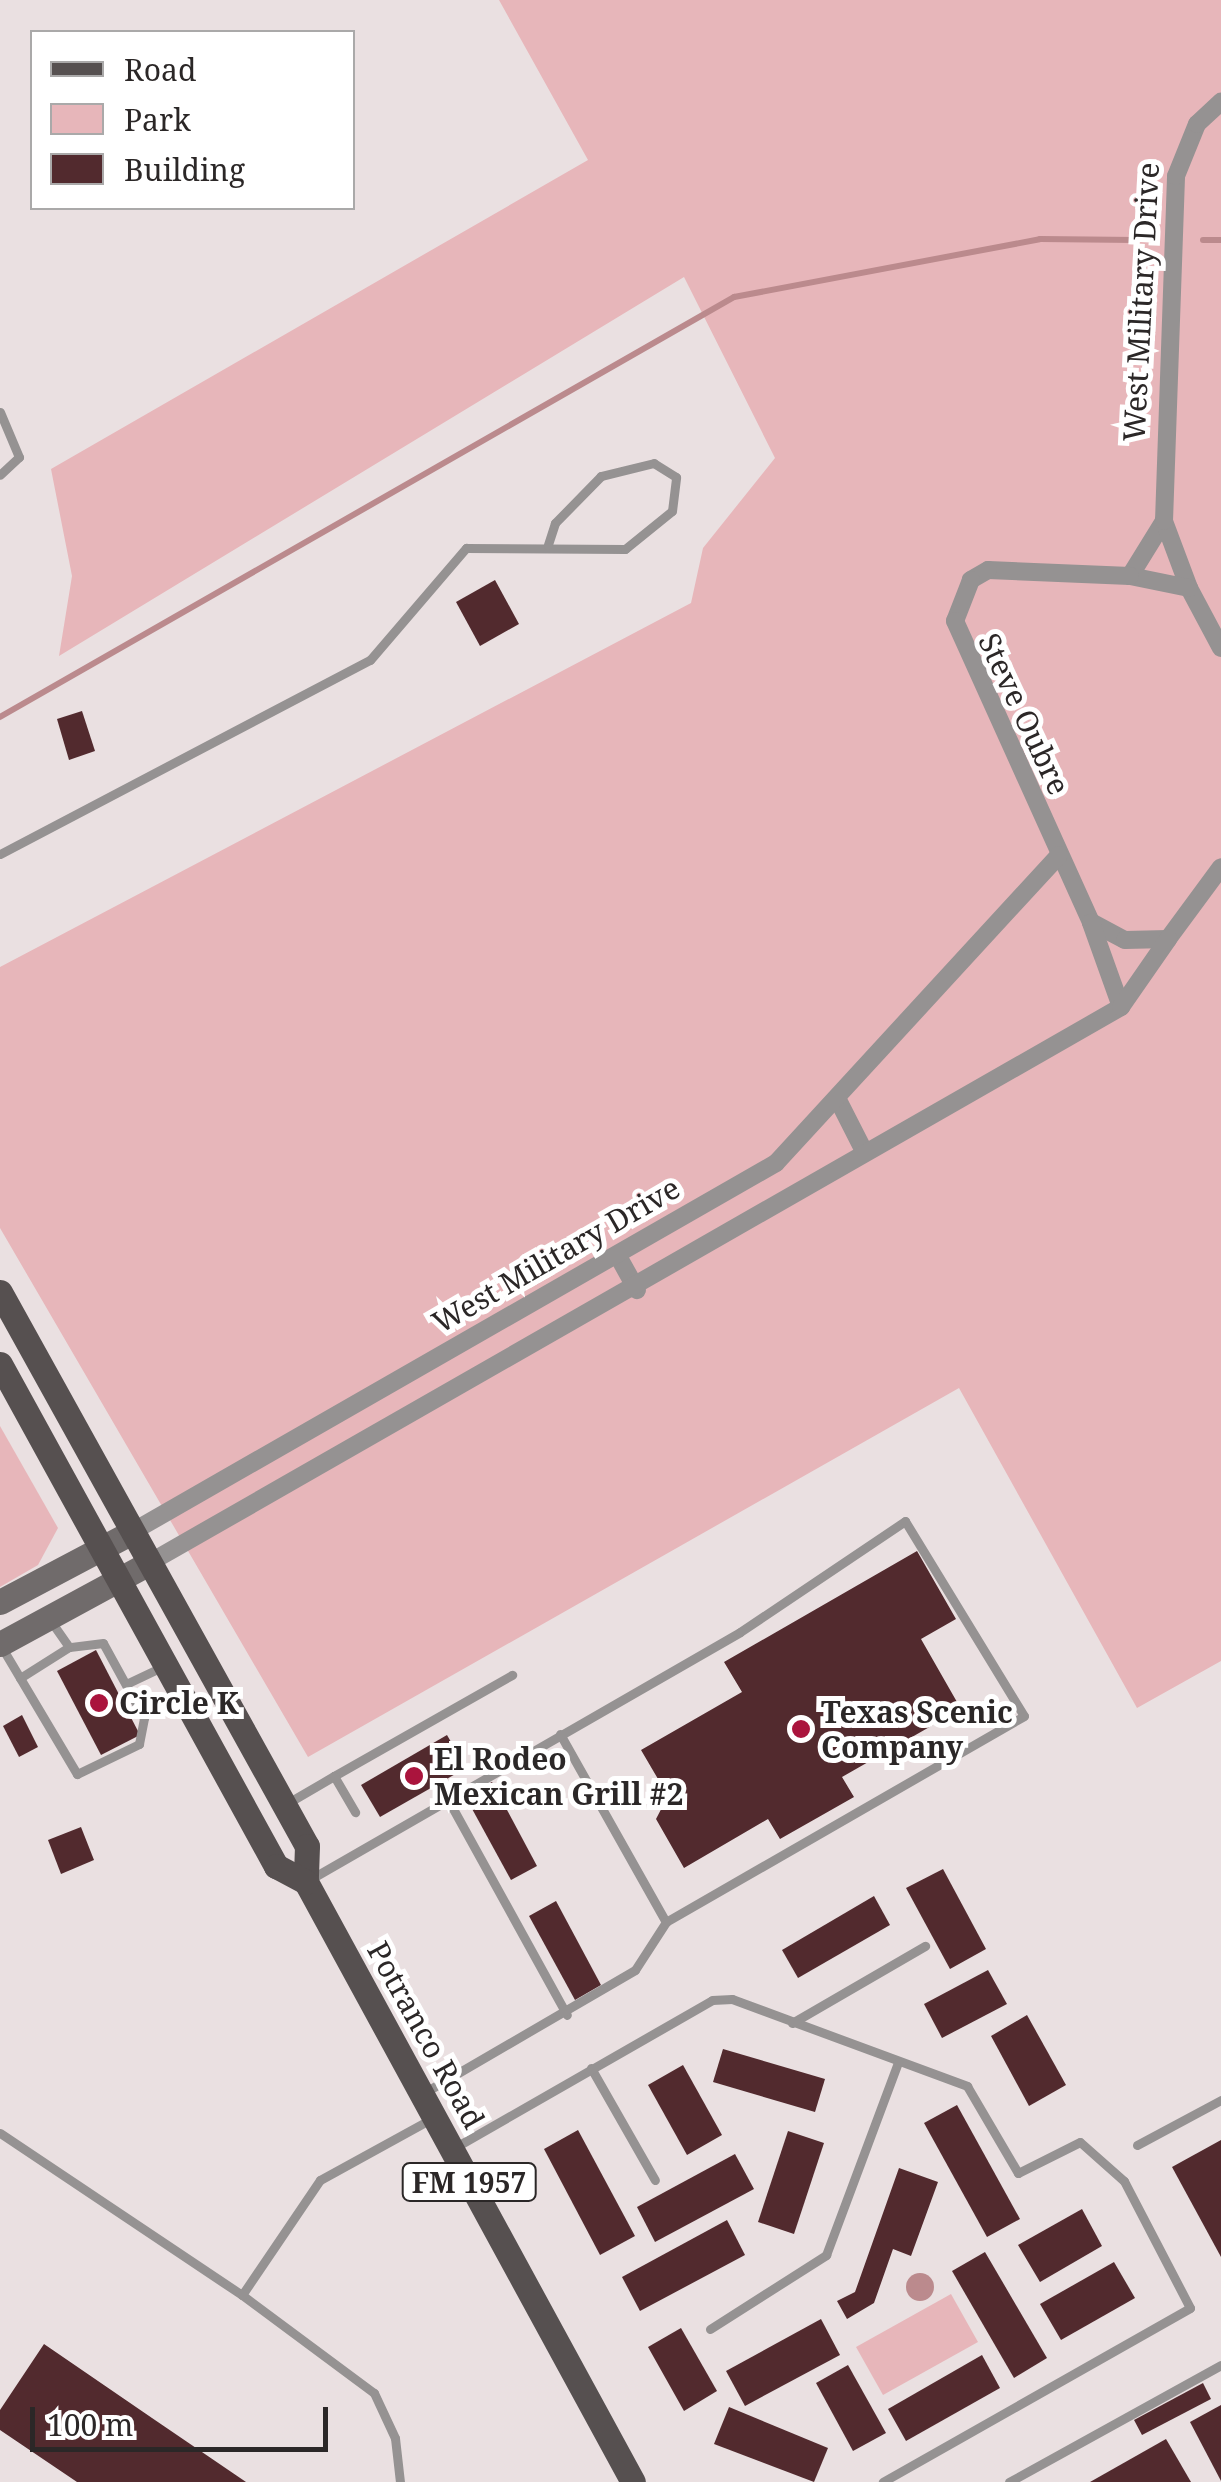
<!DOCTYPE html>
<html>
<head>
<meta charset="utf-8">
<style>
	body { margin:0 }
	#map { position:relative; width:1221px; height:2482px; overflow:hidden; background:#eae0e1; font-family:"Noto Serif",serif }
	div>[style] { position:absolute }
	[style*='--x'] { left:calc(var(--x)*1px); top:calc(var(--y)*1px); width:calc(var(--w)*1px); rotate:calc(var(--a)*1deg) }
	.green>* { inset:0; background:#e7b6ba }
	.water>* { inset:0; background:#bb8a8d }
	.round { border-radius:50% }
	.stream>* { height:6px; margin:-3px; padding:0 3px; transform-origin:3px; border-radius:3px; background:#bb8a8d }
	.building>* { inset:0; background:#522a2e }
	.service>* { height:9px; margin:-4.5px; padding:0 4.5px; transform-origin:4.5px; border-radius:4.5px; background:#959292 }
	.minor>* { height:18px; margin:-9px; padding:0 9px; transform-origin:9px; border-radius:9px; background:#959292 }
	.secondary>* { height:25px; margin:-12.5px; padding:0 12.5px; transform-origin:12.5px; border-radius:12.5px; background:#706b6b }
	.primary>* { height:25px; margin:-12.5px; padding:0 12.5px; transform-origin:12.5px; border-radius:12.5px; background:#565050 }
	.dots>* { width:28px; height:28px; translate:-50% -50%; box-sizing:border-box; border:5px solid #fff; border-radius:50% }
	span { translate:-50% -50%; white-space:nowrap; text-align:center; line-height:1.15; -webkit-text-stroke:10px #fff; paint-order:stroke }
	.shield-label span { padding:2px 8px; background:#fff; border:2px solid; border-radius:8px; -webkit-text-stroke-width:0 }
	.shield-label { font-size:28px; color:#2b2727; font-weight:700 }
	.street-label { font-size:30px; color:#2b2727 }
	.poi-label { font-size:30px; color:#2b2727; font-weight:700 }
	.left { translate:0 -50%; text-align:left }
	.legend { position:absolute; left:30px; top:30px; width:325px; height:180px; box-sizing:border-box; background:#fff; border:2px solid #aaa9a9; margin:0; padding:12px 18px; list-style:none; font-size:30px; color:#2b2727 }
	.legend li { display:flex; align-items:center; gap:20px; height:50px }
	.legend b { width:50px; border:2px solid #aaa9a9 }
	.scale { position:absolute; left:30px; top:2407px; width:298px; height:45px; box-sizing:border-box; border:5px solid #2b2727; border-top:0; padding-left:12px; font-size:30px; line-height:35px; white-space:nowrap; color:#2b2727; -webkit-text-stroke:8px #fff; paint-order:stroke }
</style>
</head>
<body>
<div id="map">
	<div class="green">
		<div style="clip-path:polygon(499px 0,1221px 0,1221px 1661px,1137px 1708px,959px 1388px,308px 1757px,0 1228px,0 967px,691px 603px,703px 548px,775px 458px,684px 277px,59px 656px,72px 576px,51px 469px,588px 160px)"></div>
		<div style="clip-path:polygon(0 1426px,58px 1528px,38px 1565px,0 1587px)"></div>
		<div style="clip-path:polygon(951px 2294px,978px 2342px,883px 2395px,856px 2347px)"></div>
	</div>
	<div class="water">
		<div class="round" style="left:906px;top:2273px;width:28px;height:28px"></div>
	</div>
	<div class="stream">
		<div style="--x:1203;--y:240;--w:18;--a:0"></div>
		<div style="--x:0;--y:717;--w:846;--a:-29.78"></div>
		<div style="--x:734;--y:297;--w:311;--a:-10.7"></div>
		<div style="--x:1040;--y:239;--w:96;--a:0.6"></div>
	</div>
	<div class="building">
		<div style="clip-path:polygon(495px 580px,519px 624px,480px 646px,456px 602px)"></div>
		<div style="clip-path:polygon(82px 711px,95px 751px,69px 760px,57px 719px)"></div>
		<div style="clip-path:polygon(917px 1551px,956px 1619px,921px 1639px,961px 1709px,842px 1777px,854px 1797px,780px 1839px,768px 1819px,684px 1868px,656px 1819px,668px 1796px,641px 1750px,742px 1692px,724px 1662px)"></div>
		<div style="clip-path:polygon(96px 1650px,140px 1735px,101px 1755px,57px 1671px)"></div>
		<div style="clip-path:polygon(22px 1715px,38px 1747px,19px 1757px,3px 1726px)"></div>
		<div style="clip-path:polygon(447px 1735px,466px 1768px,380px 1817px,361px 1785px)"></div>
		<div style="clip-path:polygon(492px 1782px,537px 1866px,511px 1880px,465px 1796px)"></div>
		<div style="clip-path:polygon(81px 1827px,94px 1860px,61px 1874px,48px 1840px)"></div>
		<div style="clip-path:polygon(943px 1869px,986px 1949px,950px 1969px,906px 1888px)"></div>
		<div style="clip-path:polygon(874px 1896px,890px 1925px,798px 1978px,782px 1950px)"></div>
		<div style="clip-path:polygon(556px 1901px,601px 1985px,575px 2000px,529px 1916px)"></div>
		<div style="clip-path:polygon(988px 1970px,1007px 2004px,942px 2038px,924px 2004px)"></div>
		<div style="clip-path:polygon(1027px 2015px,1066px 2085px,1029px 2106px,991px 2036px)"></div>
		<div style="clip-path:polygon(723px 2049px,825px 2079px,815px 2112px,713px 2082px)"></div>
		<div style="clip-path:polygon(683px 2065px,722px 2135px,687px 2155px,648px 2085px)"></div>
		<div style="clip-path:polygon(957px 2105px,1020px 2219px,987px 2237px,924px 2123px)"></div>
		<div style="clip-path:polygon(578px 2130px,635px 2236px,600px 2255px,544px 2149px)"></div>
		<div style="clip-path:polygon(788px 2131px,824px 2143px,794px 2234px,758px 2222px)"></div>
		<div style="clip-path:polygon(1221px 2140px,1221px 2257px,1172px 2167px)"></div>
		<div style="clip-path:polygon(735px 2154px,754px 2189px,655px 2242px,637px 2207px)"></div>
		<div style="clip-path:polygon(899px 2168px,938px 2182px,911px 2256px,893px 2249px,874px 2303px,847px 2319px,837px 2301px,855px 2292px)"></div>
		<div style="clip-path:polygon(1082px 2209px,1102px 2246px,1040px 2282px,1018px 2245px)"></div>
		<div style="clip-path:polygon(727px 2220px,745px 2255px,640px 2311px,622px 2277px)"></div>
		<div style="clip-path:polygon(985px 2252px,1047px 2358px,1014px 2378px,952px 2271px)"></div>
		<div style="clip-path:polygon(1114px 2262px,1135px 2298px,1061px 2340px,1040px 2304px)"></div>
		<div style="clip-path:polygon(821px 2319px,840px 2355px,745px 2406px,726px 2371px)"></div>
		<div style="clip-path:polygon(681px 2328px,717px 2391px,684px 2411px,648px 2347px)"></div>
		<div style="clip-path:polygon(44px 2344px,152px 2418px,246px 2482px,77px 2482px,0 2430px,0 2410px)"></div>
		<div style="clip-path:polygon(982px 2355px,1000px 2388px,906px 2441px,888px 2409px)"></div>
		<div style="clip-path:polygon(848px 2365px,886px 2433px,853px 2451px,816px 2383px)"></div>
		<div style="clip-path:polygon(1203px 2383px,1211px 2399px,1142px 2435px,1134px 2420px)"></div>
		<div style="clip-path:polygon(1221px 2405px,1221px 2481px,1190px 2422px)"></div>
		<div style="clip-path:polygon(729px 2407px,828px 2448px,814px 2482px,714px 2444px)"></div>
		<div style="clip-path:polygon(1166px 2439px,1191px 2482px,1090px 2482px)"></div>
	</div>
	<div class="service">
		<div style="--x:0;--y:412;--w:49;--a:67.1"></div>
		<div style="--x:19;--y:457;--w:26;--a:137"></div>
		<div style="--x:0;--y:854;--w:418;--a:-27.7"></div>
		<div style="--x:370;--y:660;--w:148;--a:-49.4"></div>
		<div style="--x:466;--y:548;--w:159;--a:0.4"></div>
		<div style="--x:625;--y:549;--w:60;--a:-39"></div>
		<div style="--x:672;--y:511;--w:34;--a:-83"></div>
		<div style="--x:676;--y:477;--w:26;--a:-148"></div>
		<div style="--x:654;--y:463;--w:55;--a:166.2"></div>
		<div style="--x:601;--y:476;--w:66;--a:134.4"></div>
		<div style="--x:555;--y:523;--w:23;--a:108"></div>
		<div style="--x:1;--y:1646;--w:149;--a:59.3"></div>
		<div style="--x:77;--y:1774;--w:69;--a:-25.8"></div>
		<div style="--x:139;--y:1744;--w:26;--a:-79"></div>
		<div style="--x:144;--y:1718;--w:85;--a:-118.7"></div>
		<div style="--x:103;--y:1643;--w:34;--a:173"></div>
		<div style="--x:69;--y:1647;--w:33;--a:-125"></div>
		<div style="--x:20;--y:1678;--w:58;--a:-32.3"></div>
		<div style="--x:126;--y:1684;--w:42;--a:-25.3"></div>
		<div style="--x:560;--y:1734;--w:216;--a:60.6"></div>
		<div style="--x:334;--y:1776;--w:205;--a:-29.6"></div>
		<div style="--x:446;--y:1796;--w:250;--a:61.1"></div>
		<div style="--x:286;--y:1804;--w:56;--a:-30.3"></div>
		<div style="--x:334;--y:1776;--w:42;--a:59.7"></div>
		<div style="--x:309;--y:1880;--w:497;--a:-29.9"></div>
		<div style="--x:740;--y:1632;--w:199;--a:-33.9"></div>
		<div style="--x:905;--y:1521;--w:228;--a:58.6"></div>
		<div style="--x:1024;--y:1716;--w:413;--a:150.1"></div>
		<div style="--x:666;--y:1922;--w:57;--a:122.9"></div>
		<div style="--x:635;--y:1970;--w:244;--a:149.8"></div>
		<div style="--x:792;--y:2023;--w:154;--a:-30.1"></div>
		<div style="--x:591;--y:2068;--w:129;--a:60.3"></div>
		<div style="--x:0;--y:2133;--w:291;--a:33.8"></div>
		<div style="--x:1137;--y:2145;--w:95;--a:-28.2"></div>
		<div style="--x:454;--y:2148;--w:297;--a:-29.8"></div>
		<div style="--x:712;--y:2000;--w:20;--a:-3"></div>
		<div style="--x:732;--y:1999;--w:251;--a:20.3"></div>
		<div style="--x:967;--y:2086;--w:101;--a:59.6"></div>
		<div style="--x:1018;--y:2173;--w:69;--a:-26.6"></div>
		<div style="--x:1080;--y:2142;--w:59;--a:41.6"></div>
		<div style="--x:1124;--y:2181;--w:143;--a:62.5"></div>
		<div style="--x:1190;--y:2308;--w:353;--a:150.5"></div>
		<div style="--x:710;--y:2329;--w:138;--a:-32.5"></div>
		<div style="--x:826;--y:2255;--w:206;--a:-69.5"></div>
		<div style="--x:400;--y:2482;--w:44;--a:-96.5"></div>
		<div style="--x:395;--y:2438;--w:50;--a:-115"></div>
		<div style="--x:374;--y:2393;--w:164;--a:-143.4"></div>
		<div style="--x:242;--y:2295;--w:139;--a:-55.9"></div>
		<div style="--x:320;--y:2180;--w:129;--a:-28.8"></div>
		<div style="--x:1009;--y:2482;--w:242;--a:-28.9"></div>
	</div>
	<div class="minor">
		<div style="--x:1130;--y:576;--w:65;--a:-58.3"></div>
		<div style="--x:1189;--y:588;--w:72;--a:-110.5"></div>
		<div style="--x:1164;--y:521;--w:345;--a:-88"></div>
		<div style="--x:1176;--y:176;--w:56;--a:-68"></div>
		<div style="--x:1197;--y:124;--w:33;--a:-43"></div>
		<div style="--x:1221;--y:648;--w:68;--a:-118.1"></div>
		<div style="--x:1189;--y:588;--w:60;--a:-168.5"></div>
		<div style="--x:1130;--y:576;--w:142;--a:-177.6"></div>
		<div style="--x:988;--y:570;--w:20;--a:150"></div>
		<div style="--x:971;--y:580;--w:44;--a:111.3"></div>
		<div style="--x:955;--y:621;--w:330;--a:65.7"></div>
		<div style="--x:1091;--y:922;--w:38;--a:28"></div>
		<div style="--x:1125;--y:940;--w:43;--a:-1.3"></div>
		<div style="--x:1168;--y:939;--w:89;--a:-53.6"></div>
		<div style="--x:1091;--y:923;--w:89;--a:70.3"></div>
		<div style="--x:838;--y:1100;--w:59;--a:63"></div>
		<div style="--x:618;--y:1256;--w:39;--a:61"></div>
		<div style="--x:132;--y:1532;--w:742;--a:-29.81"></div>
		<div style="--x:776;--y:1163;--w:418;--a:-47.4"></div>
		<div style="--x:149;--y:1563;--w:1120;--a:-29.77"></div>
		<div style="--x:1121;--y:1007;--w:83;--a:-55.3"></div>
	</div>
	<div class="secondary">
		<div style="--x:0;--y:1602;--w:149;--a:-27.9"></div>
		<div style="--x:0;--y:1644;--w:170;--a:-28.5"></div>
	</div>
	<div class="primary">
		<div style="--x:0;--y:1292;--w:633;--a:61.01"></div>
		<div style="--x:307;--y:1846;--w:36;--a:92"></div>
		<div style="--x:306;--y:1882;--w:683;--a:61.41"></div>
		<div style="--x:0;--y:1364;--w:573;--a:61.2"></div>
		<div style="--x:276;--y:1866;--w:34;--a:28"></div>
	</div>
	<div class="dots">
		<div style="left:99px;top:1703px;background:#aa143d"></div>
		<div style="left:801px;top:1729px;background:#aa143d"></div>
		<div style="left:414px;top:1776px;background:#aa143d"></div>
	</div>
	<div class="shield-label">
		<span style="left:469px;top:2182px">FM 1957</span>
	</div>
	<div class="street-label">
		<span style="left:1141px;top:302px;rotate:-87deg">West Military Drive</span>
		<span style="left:1024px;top:714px;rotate:65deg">Steve Oubre</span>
		<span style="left:556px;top:1255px;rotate:-30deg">West Military Drive</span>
		<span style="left:426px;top:2035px;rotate:61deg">Potranco Road</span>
	</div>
	<div class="poi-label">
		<span class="left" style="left:119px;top:1703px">Circle K</span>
		<span class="left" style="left:821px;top:1729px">Texas Scenic<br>Company</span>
		<span class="left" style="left:434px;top:1776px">El Rodeo<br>Mexican Grill #2</span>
	</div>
	<ul class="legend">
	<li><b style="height:12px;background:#565050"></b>Road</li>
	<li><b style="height:28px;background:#e7b6ba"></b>Park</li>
	<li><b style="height:28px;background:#522a2e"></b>Building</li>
	</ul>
	<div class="scale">100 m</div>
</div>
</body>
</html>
